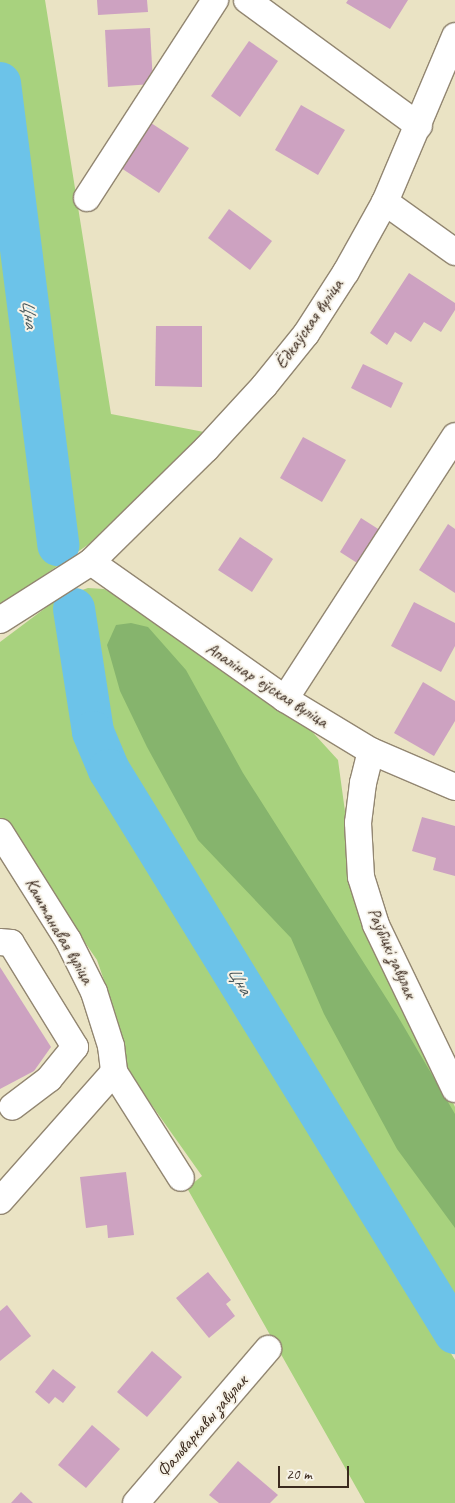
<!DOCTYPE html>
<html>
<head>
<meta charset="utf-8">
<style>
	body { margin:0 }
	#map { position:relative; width:455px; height:1503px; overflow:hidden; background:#eae3c4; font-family:Caveat,sans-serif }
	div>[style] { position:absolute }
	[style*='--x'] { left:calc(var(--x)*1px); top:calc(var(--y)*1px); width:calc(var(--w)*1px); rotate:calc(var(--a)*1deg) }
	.green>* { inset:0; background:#a8d27e }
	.forest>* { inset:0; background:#86b46d }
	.river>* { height:42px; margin:-21px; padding:0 21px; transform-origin:21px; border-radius:21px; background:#6cc3e9 }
	.building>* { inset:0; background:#cda2c1 }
	.roads { filter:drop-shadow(1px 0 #928671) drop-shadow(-1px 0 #928671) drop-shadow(0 1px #928671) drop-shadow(0 -1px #928671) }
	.minor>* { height:26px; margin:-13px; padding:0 13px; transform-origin:13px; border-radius:13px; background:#fff }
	span { translate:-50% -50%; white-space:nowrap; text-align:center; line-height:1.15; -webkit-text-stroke:4px #f7f3e8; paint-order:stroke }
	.street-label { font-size:18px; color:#3b2a1e }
	.water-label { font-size:19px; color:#4a585b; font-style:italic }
	.scale { position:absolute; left:278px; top:1466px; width:71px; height:22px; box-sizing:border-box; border:2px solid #3b2a1e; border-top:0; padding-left:6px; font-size:15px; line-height:18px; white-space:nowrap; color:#3b2a1e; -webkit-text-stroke:4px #f7f3e8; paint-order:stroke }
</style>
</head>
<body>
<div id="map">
	<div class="green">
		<div style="clip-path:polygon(0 0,45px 0,111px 414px,204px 432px,89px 544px,0 606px)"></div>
		<div style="clip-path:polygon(88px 588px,104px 589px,117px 596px,306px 725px,338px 760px,355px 885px,455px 1107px,455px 1319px,104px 746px,76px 592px)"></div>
		<div style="clip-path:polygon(65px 600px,85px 746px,455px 1360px,455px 1503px,365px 1503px,187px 1188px,202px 1176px,129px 1073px,120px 1044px,118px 1021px,97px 960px,0 819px,0 642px,52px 603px)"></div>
	</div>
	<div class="forest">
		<div style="clip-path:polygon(131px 623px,148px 627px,186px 670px,243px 773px,397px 1015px,455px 1114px,455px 1228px,397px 1149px,324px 1014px,291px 938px,198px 840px,147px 747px,120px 691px,107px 645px,116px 625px)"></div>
	</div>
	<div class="river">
		<div style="--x:0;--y:83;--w:466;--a:82.8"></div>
		<div style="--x:74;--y:609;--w:124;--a:81.2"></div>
		<div style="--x:93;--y:732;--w:41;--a:67.2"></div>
		<div style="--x:109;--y:770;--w:661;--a:58.43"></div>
	</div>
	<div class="building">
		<div style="clip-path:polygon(97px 0,147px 0,148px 12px,98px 15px)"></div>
		<div style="clip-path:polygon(348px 0,408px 0,390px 29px,346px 3px)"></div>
		<div style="clip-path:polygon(150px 28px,153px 84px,108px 87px,105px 30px)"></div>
		<div style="clip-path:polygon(249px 41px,278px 61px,240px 117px,211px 96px)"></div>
		<div style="clip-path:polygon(301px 105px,345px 130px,318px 175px,275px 150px)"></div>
		<div style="clip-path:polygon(145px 119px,189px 148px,159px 193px,115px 164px)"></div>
		<div style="clip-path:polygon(229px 209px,272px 241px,250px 270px,208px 238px)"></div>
		<div style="clip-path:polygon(409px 273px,455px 303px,455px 310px,441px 332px,424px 322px,411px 342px,395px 332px,387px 345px,370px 333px)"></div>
		<div style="clip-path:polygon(156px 326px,202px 326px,202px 387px,155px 386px)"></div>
		<div style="clip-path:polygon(363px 364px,403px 383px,391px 408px,351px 388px)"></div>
		<div style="clip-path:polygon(303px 437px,346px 460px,322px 502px,280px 478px)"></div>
		<div style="clip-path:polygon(361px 518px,386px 534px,365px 568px,340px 552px)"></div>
		<div style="clip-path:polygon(448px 524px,455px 529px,455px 593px,419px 570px)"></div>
		<div style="clip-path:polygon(240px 537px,273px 559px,252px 592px,218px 570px)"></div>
		<div style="clip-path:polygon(414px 602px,455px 623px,455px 646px,441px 672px,391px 646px)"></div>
		<div style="clip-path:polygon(423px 682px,455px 701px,455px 721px,434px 756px,394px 733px)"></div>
		<div style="clip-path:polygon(422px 817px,455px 826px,455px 876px,433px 870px,436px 858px,412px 851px)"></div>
		<div style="clip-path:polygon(0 967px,51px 1047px,34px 1071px,0 1089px)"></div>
		<div style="clip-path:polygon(126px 1172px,134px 1235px,108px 1238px,107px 1225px,86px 1228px,80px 1177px)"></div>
		<div style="clip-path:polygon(208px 1272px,231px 1300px,226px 1304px,235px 1316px,209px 1338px,176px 1298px)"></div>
		<div style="clip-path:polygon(7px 1305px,31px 1336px,0 1361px,0 1311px)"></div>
		<div style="clip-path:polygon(152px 1351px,182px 1377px,147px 1417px,117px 1392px)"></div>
		<div style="clip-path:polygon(53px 1369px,76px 1387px,63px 1403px,55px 1397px,49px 1404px,35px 1392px)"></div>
		<div style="clip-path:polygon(92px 1425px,120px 1449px,86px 1488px,58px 1465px)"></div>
		<div style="clip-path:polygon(238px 1461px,278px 1495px,270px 1503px,219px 1503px,209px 1495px)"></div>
		<div style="clip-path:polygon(21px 1492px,33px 1503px,11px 1503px)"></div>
	</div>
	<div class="roads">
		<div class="minor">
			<div style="--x:247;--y:0;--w:213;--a:36.2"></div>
			<div style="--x:87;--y:198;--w:236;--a:-57.1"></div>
			<div style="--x:385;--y:202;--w:86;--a:35.5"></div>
			<div style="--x:91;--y:562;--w:237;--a:35.2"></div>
			<div style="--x:285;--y:699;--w:100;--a:31.2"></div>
			<div style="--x:371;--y:751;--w:91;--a:23.2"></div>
			<div style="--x:0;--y:620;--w:108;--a:-32.5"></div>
			<div style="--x:91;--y:562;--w:161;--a:-44.5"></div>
			<div style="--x:206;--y:449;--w:86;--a:-47.4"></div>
			<div style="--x:264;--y:386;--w:67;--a:-51.1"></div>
			<div style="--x:306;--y:334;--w:74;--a:-57.2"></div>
			<div style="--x:346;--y:272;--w:80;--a:-60.9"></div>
			<div style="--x:385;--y:202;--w:180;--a:-67.1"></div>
			<div style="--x:285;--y:699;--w:313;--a:-57.1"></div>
			<div style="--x:371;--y:751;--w:33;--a:104"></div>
			<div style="--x:363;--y:783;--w:40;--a:97.1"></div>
			<div style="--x:358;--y:823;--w:54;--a:86.8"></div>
			<div style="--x:361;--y:877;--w:50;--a:72.6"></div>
			<div style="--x:376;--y:925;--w:182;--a:64.3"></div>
			<div style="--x:0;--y:832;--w:128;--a:57.8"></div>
			<div style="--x:68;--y:940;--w:58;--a:63.4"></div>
			<div style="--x:94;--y:992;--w:57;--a:72.5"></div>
			<div style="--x:111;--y:1046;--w:26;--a:83"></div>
			<div style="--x:114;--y:1072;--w:172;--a:131.5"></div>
			<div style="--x:0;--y:942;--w:11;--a:5"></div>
			<div style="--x:11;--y:943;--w:122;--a:58.4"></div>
			<div style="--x:75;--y:1047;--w:41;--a:129.1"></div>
			<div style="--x:49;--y:1079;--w:46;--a:142.9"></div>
			<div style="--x:114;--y:1072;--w:125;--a:57.7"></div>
			<div style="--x:136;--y:1503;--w:203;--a:-49.4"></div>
		</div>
	</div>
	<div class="street-label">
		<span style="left:309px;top:324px;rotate:-55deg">Ёдкаўская вуліца</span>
		<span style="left:267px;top:685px;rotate:33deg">Апалінарʼеўская вуліца</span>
		<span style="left:59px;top:931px;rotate:60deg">Каштанавая вуліца</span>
		<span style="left:392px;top:953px;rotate:66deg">Раўбіцкі завулак</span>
		<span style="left:202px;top:1426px;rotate:-49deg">Фальваркавы завулак</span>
	</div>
	<div class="water-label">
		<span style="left:29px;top:314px;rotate:83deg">Цна</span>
		<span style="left:239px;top:981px;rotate:58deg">Цна</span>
	</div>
	<div class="scale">20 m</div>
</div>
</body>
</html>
